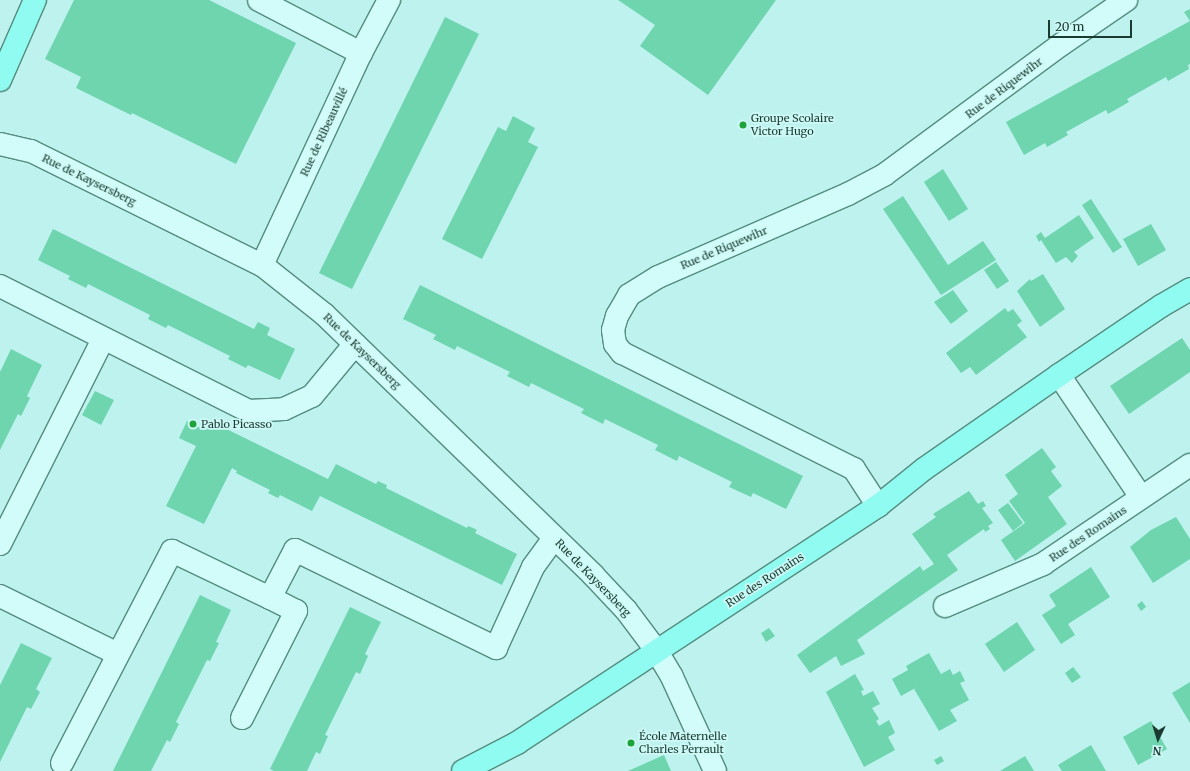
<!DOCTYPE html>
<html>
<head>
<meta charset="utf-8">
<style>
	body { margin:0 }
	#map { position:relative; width:1190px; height:771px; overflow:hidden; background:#bdf2ee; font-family:Merriweather,serif }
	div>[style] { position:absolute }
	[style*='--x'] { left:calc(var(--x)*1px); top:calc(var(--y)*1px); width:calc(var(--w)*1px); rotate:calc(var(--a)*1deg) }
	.building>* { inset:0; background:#6ed5af }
	.roads { filter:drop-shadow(1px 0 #548c7e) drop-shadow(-1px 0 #548c7e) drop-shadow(0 1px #548c7e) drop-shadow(0 -1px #548c7e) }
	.minor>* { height:22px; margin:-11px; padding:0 11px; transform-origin:11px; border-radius:11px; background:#d1fcf9 }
	.major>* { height:22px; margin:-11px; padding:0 11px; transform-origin:11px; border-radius:11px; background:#90fbf0 }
	.dots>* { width:11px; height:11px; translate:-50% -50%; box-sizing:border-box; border:2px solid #cdf9f6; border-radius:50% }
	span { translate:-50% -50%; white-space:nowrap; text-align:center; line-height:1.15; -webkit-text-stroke:3.5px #cdf9f6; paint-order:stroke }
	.street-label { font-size:11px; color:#1b3a30 }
	.poi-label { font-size:11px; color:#1b3a30 }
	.left { translate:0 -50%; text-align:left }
	.north { position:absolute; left:1138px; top:719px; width:40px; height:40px; -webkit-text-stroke:3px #cdf9f6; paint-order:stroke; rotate:184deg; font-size:11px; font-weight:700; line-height:16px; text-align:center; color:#1b3a30 }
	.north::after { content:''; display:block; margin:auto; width:14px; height:18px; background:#1b3a30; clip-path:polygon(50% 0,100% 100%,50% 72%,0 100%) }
	.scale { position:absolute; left:1048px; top:20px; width:84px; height:18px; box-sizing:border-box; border:2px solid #1b3a30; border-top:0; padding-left:5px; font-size:12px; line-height:14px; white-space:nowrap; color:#1b3a30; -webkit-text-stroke:3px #cdf9f6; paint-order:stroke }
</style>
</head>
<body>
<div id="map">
	<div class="building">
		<div style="clip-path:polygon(74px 0,209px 0,296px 43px,236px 164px,132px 113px,131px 115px,76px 88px,81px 77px,45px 59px)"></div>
		<div style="clip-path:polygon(618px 0,776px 0,708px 95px,640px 46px,655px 25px)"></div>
		<div style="clip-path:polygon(1190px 9px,1190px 64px,1188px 65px,1189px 69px,1168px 81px,1166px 77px,1127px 99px,1129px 102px,1108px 114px,1106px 110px,1066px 132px,1068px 135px,1047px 147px,1045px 143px,1024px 155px,1006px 122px,1190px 21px,1184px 12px)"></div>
		<div style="clip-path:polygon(445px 17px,479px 34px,352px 289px,319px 273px)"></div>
		<div style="clip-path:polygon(513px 116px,535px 128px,528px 142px,538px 147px,482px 259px,442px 239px,498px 127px,506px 131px)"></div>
		<div style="clip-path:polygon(943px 169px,968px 209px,949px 221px,924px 182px)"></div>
		<div style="clip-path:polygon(903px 196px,948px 265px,983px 241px,996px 260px,941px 295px,883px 209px)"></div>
		<div style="clip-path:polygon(1091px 199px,1122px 247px,1113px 253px,1082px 205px)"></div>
		<div style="clip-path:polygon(1079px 215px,1094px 238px,1074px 252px,1078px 256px,1072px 263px,1066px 257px,1056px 263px,1041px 240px,1039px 242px,1036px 236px,1041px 232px,1045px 238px)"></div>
		<div style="clip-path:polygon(1151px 224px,1166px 250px,1138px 266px,1123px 239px)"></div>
		<div style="clip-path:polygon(53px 229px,254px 329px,258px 322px,270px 328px,267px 335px,295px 349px,280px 380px,248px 365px,246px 368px,228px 359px,230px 356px,168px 325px,166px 328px,148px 319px,150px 315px,88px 284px,86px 288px,68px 279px,70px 276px,38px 260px)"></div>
		<div style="clip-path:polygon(996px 262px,1009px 281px,997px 289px,984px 270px)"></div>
		<div style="clip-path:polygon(1043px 274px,1065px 309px,1040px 327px,1017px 291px,1030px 279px,1031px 281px)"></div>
		<div style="clip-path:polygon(420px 285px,803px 476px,786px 509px,753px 493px,751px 497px,729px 487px,732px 482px,679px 456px,677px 461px,655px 450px,658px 445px,605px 419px,603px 424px,581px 413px,584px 409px,531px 383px,529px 387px,507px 376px,510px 372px,457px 346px,455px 350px,433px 339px,436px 335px,403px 319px)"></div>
		<div style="clip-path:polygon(953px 290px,968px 311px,951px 324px,934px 302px)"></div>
		<div style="clip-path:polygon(1005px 308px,1008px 312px,1013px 309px,1022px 321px,1017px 325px,1027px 337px,976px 375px,970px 367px,961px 373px,946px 353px)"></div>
		<div style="clip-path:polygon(1182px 338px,1190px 350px,1190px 372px,1129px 414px,1110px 386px)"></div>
		<div style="clip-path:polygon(11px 349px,42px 365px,27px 396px,30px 398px,21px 416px,18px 414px,0 450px,0 372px)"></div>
		<div style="clip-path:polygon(95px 391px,114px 400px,101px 425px,82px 415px)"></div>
		<div style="clip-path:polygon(208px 420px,328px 479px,336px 464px,376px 484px,378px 481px,382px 483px,387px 485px,386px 488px,467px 528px,468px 526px,473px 528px,477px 530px,475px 533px,517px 554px,502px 585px,320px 496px,312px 511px,280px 495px,278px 498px,268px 493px,270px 490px,236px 473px,237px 471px,232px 468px,204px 524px,166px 506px,196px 446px,179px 438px,187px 421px,204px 430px)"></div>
		<div style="clip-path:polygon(1042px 448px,1056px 467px,1051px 471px,1062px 486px,1048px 497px,1067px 524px,1015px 561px,1001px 540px,1025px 523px,1009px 501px,1018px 494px,1005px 475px)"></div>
		<div style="clip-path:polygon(969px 491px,978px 504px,983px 501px,986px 506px,982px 508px,993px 523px,988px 526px,990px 529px,985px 532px,984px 529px,947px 555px,958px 570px,857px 640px,865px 654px,841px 666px,836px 656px,810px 673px,797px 655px,920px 566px,923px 571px,934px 564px,912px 534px,936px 517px,933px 514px)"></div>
		<div style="clip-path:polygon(1008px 503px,1023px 523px,1013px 531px,998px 510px)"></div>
		<div style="clip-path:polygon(1176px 517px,1190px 539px,1190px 559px,1153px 583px,1130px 547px,1151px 530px)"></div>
		<div style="clip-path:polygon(1091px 567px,1110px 597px,1068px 624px,1075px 635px,1061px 644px,1042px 615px,1056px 606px,1049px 595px)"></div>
		<div style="clip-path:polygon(200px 595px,231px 610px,216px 642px,219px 643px,210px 661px,207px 660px,176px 722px,179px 724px,170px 742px,167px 740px,151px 771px,113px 771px)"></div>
		<div style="clip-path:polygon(1142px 601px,1146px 607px,1141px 611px,1137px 605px)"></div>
		<div style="clip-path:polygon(350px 607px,381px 622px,365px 654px,368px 656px,360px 674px,356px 672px,325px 735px,328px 736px,320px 754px,316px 752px,307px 771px,274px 771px,270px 769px)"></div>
		<div style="clip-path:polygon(1017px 622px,1035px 650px,1004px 672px,985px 644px)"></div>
		<div style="clip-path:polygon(769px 628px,775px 636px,766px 642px,761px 633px)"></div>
		<div style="clip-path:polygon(21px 643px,52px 658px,36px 689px,40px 692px,31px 709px,27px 707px,0 762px,0 685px)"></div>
		<div style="clip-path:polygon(929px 653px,941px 674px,950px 669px,953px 675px,960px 671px,965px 681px,960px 683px,969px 700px,950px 710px,957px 721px,939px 731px,914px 689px,919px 686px,901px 696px,892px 679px,908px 670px,906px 666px)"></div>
		<div style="clip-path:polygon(1073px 667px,1081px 677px,1072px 683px,1065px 673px)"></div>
		<div style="clip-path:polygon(855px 674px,864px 690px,861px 691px,863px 696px,873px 691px,880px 704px,872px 708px,879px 719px,876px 721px,879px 726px,889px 720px,895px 733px,888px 737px,895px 750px,864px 767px,826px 692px)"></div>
		<div style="clip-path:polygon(1190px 682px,1190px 723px,1172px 693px)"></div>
		<div style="clip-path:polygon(1151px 721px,1167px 749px,1138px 765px,1123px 737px)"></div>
		<div style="clip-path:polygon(1091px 745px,1106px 771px,1062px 771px,1058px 765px)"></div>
		<div style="clip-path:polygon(664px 755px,671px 771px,628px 771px)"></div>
		<div style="clip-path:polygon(941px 756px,944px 761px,937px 765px,934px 760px)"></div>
		<div style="clip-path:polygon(1025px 756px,1034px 771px,1000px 771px)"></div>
	</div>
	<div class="roads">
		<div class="minor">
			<div style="--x:259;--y:0;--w:115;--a:27.5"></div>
			<div style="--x:0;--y:144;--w:32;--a:13"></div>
			<div style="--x:31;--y:151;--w:258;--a:26.3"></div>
			<div style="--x:262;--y:265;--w:80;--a:38.4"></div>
			<div style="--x:325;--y:315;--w:373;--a:44.1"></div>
			<div style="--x:593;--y:575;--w:48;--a:46.7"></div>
			<div style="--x:626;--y:610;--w:50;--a:53.1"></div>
			<div style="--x:656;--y:650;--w:31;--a:59"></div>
			<div style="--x:672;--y:677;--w:103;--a:65.4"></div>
			<div style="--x:262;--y:265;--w:234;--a:-65"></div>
			<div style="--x:361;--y:53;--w:60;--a:-62.2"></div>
			<div style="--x:0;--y:286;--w:278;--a:26.7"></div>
			<div style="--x:248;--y:411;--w:36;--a:-3"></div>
			<div style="--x:284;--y:409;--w:31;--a:-25"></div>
			<div style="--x:312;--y:396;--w:67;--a:-50.4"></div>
			<div style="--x:1059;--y:375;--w:147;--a:56.1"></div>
			<div style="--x:878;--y:506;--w:44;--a:-123"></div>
			<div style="--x:854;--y:469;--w:259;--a:-153.4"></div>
			<div style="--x:622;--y:353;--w:11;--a:-128"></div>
			<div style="--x:615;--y:344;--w:14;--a:-98"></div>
			<div style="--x:613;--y:330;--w:15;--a:-74"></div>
			<div style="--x:617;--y:316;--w:24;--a:-60"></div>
			<div style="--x:629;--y:295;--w:34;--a:-32"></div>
			<div style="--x:658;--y:277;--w:207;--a:-23.6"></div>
			<div style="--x:848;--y:194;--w:41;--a:-27.8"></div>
			<div style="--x:884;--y:175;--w:221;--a:-36.4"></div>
			<div style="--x:1062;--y:44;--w:78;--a:-34.5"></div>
			<div style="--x:0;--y:544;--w:229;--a:-63.3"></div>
			<div style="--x:0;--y:596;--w:131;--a:26.2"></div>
			<div style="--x:945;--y:606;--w:107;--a:-23.2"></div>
			<div style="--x:1043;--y:564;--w:177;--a:-34"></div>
			<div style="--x:242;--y:718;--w:120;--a:-63.2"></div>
			<div style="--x:296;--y:611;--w:29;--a:-153"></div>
			<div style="--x:62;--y:763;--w:239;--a:-62.6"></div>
			<div style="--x:172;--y:551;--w:109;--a:25.6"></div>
			<div style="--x:270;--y:598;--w:54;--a:-62.5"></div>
			<div style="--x:295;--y:550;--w:224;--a:26"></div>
			<div style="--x:496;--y:648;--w:89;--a:-65.4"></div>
			<div style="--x:533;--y:567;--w:36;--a:-54"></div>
		</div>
		<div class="major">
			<div style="--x:0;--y:80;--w:87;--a:-66.4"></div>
			<div style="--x:463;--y:771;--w:61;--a:-27.4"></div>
			<div style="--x:517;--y:743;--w:432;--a:-33.3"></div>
			<div style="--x:878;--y:506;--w:59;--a:-38.8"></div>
			<div style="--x:924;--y:469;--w:165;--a:-34.8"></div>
			<div style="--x:1059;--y:375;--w:123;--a:-34.1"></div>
			<div style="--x:1161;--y:306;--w:34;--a:-30"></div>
		</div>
	</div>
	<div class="dots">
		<div style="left:743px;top:125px;background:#1ea239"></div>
		<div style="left:193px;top:424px;background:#1ea239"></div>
		<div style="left:631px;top:743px;background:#1ea239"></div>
	</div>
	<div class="street-label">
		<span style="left:1004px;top:88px;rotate:-37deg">Rue de Riquewihr</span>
		<span style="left:324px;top:132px;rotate:-65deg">Rue de Ribeauvillé</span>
		<span style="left:89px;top:180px;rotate:26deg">Rue de Kaysersberg</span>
		<span style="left:724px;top:248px;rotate:-23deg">Rue de Riquewihr</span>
		<span style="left:362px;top:351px;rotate:44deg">Rue de Kaysersberg</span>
		<span style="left:1088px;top:534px;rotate:-34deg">Rue des Romains</span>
		<span style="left:593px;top:578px;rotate:46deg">Rue de Kaysersberg</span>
		<span style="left:765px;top:580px;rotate:-33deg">Rue des Romains</span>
	</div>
	<div class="poi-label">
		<span class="left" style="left:751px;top:125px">Groupe Scolaire<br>Victor Hugo</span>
		<span class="left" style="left:201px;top:424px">Pablo Picasso</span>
		<span class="left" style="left:639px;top:743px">École Maternelle<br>Charles Perrault</span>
	</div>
	<div class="north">N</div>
	<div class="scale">20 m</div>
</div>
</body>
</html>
